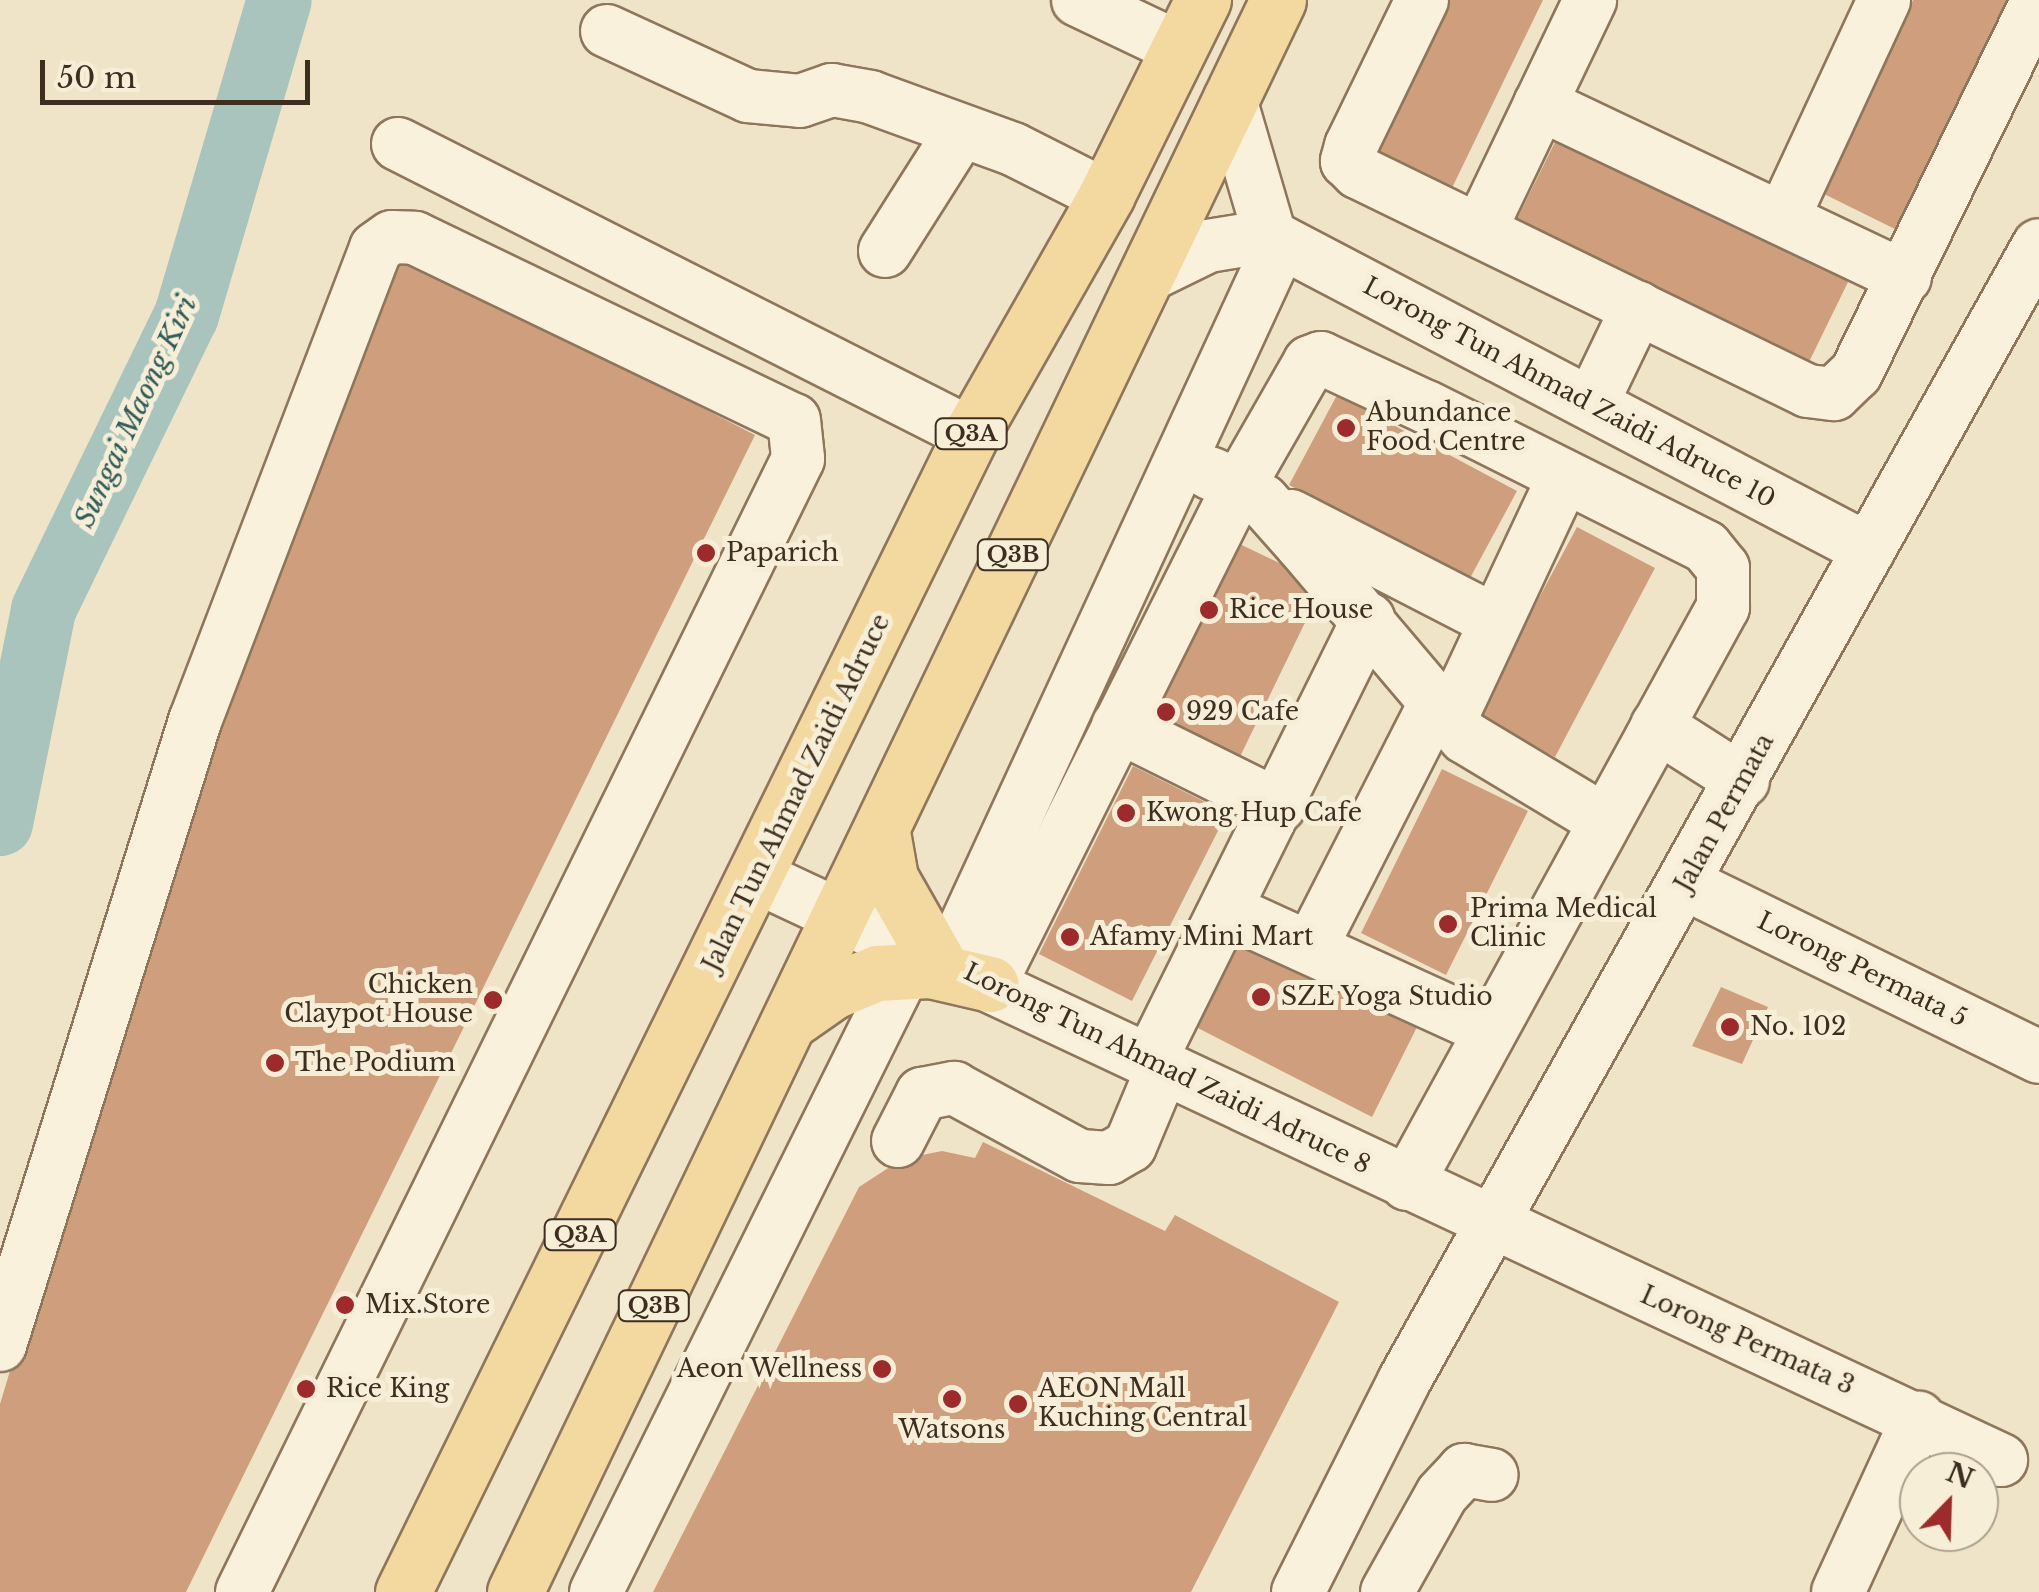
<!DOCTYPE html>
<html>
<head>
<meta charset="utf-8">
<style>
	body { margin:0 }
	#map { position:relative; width:2039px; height:1592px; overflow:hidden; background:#f0e4c8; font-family:"Libre Baskerville",serif }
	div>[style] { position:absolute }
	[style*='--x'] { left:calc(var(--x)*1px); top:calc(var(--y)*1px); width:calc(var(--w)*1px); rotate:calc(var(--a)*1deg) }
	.river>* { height:65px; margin:-32.5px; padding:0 32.5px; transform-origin:32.5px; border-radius:32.5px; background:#a9c4bc }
	.building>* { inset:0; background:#cf9f7d }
	.roads { filter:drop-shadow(2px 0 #8d765c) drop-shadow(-2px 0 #8d765c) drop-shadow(0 2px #8d765c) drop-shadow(0 -2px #8d765c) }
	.minor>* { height:52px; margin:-26px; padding:0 26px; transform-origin:26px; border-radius:26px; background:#faf1dc }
	.major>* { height:55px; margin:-27.5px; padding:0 27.5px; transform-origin:27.5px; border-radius:27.5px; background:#f3d9a0 }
	.dots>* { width:28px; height:28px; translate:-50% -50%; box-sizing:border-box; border:5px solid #f7eed8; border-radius:50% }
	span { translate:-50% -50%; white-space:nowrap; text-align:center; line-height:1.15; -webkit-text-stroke:10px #f7eed8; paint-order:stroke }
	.shield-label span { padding:2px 8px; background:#f7eed8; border:2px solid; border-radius:8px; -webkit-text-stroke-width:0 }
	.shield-label { font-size:22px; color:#3d2e20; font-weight:700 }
	.street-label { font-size:25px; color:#3d2e20 }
	.poi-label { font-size:25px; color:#3d2e20 }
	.left { translate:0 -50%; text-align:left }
	.right { translate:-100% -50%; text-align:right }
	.water-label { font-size:28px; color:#2f5d5a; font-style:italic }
	.north { position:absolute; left:1899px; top:1452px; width:100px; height:100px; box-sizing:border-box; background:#f7eed8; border:2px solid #ada18e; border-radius:50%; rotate:23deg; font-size:28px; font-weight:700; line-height:40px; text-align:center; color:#3d2e20 }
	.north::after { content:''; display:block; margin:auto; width:35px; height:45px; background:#9e2a2b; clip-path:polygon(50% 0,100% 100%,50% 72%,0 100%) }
	.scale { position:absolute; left:40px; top:60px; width:270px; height:45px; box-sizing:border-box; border:5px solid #3d2e20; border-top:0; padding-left:12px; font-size:30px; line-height:35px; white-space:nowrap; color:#3d2e20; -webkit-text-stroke:8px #f7eed8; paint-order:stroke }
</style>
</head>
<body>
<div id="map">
	<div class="river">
		<div style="--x:0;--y:823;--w:218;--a:-78.6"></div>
		<div style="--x:43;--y:609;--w:327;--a:-64.1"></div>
		<div style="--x:186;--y:315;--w:328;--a:-73.6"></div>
	</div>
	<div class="building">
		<div style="clip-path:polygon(1445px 0,1543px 0,1451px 190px,1372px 152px)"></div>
		<div style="clip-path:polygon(1913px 0,2027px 0,1909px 236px,1818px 191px)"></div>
		<div style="clip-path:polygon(1558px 136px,1849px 280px,1807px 366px,1516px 221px)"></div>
		<div style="clip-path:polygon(395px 249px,755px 435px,186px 1592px,0 1592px,0 1404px,206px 722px)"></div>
		<div style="clip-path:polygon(1337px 395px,1517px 491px,1469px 580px,1289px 485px)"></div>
		<div style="clip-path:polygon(1577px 527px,1655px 568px,1555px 757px,1476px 715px)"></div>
		<div style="clip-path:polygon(1223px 536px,1290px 568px,1315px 602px,1235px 767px,1136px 716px)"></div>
		<div style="clip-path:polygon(1133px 766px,1227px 813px,1132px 1001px,1039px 954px)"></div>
		<div style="clip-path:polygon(1442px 769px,1528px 811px,1446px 975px,1361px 933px)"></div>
		<div style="clip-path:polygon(1235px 930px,1419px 1023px,1372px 1117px,1188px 1023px)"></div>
		<div style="clip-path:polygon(1721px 987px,1768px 1007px,1742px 1064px,1692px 1046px)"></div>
		<div style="clip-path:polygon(983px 1142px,1165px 1231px,1175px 1215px,1339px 1302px,1191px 1592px,653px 1592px,859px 1187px,902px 1159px,942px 1151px,975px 1158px)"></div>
	</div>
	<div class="roads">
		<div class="minor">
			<div style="--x:1078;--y:0;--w:112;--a:25.4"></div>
			<div style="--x:1422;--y:0;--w:162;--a:115.9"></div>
			<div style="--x:1351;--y:146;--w:16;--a:105"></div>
			<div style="--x:1347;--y:161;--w:16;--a:45"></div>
			<div style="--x:1358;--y:172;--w:500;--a:25.95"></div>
			<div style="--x:1808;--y:391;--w:26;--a:7"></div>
			<div style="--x:1834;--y:394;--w:30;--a:-44"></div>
			<div style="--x:1856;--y:373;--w:415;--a:-64"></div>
			<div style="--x:607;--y:31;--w:155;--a:24.7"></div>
			<div style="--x:748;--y:96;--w:52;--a:5.5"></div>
			<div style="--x:800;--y:101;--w:34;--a:-19"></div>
			<div style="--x:832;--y:90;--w:39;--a:10"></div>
			<div style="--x:870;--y:97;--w:152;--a:20"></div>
			<div style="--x:1013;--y:149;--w:104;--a:26.8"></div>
			<div style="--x:1230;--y:99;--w:143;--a:73.7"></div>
			<div style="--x:1540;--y:104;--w:404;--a:25.4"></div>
			<div style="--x:398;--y:144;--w:642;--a:26.84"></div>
			<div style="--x:1783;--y:218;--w:240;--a:-65.1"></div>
			<div style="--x:1480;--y:230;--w:255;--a:-64.4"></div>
			<div style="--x:885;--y:251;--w:140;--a:-57.6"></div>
			<div style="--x:1145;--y:277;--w:70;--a:-26.2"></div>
			<div style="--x:1208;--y:246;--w:63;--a:-9.2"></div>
			<div style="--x:1270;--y:236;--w:676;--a:27.66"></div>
			<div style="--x:1592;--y:403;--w:106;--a:-64.4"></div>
			<div style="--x:1291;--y:516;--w:227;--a:27.2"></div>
			<div style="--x:1450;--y:720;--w:268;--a:-64.9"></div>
			<div style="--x:1118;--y:726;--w:180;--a:26.4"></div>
			<div style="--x:1657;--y:726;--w:102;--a:32.6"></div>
			<div style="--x:757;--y:877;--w:1374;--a:25.11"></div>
			<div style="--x:1686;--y:884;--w:393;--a:26.1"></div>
			<div style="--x:1226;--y:910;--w:289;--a:24.5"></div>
			<div style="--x:1311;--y:947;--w:273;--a:-63"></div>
			<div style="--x:948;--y:964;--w:795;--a:-65.24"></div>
			<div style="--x:990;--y:984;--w:557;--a:-63.43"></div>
			<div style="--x:1239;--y:486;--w:32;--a:-156"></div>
			<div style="--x:1150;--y:1061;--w:493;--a:-63.7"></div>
			<div style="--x:898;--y:1141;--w:53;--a:-62.9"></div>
			<div style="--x:922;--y:1094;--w:33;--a:-11"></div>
			<div style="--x:954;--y:1088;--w:143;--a:28.4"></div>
			<div style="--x:1080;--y:1156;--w:29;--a:4"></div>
			<div style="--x:1109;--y:1158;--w:24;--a:-30"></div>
			<div style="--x:1130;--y:1146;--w:86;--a:-67.3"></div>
			<div style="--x:1407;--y:1184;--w:658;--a:-61.29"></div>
			<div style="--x:1723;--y:607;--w:39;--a:-90"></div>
			<div style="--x:1723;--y:568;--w:27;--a:-129"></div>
			<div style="--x:1706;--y:547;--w:313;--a:-153.4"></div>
			<div style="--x:1426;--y:407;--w:116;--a:-155"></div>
			<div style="--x:1321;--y:358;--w:12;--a:160"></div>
			<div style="--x:1310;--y:362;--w:143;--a:119.8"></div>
			<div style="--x:1239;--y:486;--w:28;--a:32"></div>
			<div style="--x:1263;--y:501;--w:59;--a:48.4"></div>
			<div style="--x:1302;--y:545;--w:252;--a:49.7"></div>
			<div style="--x:1465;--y:737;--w:163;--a:31"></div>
			<div style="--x:0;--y:1345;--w:654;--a:-72.65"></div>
			<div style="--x:195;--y:721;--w:506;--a:-69.06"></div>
			<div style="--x:376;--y:248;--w:19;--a:-35"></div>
			<div style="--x:392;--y:237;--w:23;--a:2"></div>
			<div style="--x:415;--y:238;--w:420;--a:25.7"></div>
			<div style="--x:794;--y:420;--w:39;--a:84"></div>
			<div style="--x:798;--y:459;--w:1262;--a:116.14"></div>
			<div style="--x:596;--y:1592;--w:695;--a:-63.62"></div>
			<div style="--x:1298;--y:1592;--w:236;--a:-63.3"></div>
			<div style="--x:1404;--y:1381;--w:1301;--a:-60.8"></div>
			<div style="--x:1387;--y:1592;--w:112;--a:-60.7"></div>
			<div style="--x:1442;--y:1494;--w:33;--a:-47"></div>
			<div style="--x:1464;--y:1470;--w:28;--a:10"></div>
			<div style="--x:1838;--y:1592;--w:192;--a:-65.3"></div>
		</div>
		<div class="major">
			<div style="--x:882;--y:832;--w:47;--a:80.1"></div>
			<div style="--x:890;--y:878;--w:93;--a:60.4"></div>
			<div style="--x:793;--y:1019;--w:49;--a:-35"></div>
			<div style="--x:833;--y:991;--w:48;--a:-22.2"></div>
			<div style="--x:877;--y:973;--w:53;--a:-3.2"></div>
			<div style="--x:930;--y:970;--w:62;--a:13.1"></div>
			<div style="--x:403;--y:1592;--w:1290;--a:-63.87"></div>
			<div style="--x:971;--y:434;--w:274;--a:-60.4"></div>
			<div style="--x:1106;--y:196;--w:219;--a:-63.7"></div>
			<div style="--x:515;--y:1592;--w:1765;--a:-64.39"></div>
		</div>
	</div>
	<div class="dots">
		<div style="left:1346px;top:428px;background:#9e2a2b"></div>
		<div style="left:706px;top:553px;background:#9e2a2b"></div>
		<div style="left:1209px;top:610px;background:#9e2a2b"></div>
		<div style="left:1166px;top:712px;background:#9e2a2b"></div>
		<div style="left:1126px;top:813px;background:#9e2a2b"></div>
		<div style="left:1448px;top:924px;background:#9e2a2b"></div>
		<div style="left:1070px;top:937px;background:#9e2a2b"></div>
		<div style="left:1261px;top:997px;background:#9e2a2b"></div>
		<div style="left:493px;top:1000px;background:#9e2a2b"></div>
		<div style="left:1730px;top:1027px;background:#9e2a2b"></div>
		<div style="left:275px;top:1063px;background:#9e2a2b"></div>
		<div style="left:345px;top:1305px;background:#9e2a2b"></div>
		<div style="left:882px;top:1369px;background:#9e2a2b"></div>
		<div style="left:306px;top:1389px;background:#9e2a2b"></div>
		<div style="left:952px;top:1399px;background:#9e2a2b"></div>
		<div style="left:1018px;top:1404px;background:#9e2a2b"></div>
	</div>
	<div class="shield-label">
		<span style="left:971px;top:434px">Q3A</span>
		<span style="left:1013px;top:555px">Q3B</span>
		<span style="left:580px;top:1235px">Q3A</span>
		<span style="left:654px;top:1306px">Q3B</span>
	</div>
	<div class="street-label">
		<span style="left:1569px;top:393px;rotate:28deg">Lorong Tun Ahmad Zaidi Adruce 10</span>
		<span style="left:797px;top:793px;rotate:-64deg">Jalan Tun Ahmad Zaidi Adruce</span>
		<span style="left:1725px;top:813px;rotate:-61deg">Jalan Permata</span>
		<span style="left:1862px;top:970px;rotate:26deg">Lorong Permata 5</span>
		<span style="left:1167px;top:1069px;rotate:26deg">Lorong Tun Ahmad Zaidi Adruce 8</span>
		<span style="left:1747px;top:1341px;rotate:24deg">Lorong Permata 3</span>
	</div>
	<div class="poi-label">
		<span class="left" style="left:1366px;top:428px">Abundance<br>Food Centre</span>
		<span class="left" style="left:726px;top:553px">Paparich</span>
		<span class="left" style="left:1229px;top:610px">Rice House</span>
		<span class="left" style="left:1186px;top:712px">929 Cafe</span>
		<span class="left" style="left:1146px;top:813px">Kwong Hup Cafe</span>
		<span class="left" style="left:1470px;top:924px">Prima Medical<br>Clinic</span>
		<span class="left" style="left:1090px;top:937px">Afamy Mini Mart</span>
		<span class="right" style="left:473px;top:1000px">Chicken<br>Claypot House</span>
		<span class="left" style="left:1281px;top:997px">SZE Yoga Studio</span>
		<span class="left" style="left:1750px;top:1027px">No. 102</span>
		<span class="left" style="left:295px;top:1063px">The Podium</span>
		<span class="left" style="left:365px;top:1305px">Mix.Store</span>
		<span class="right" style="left:862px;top:1369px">Aeon Wellness</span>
		<span class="left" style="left:326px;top:1389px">Rice King</span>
		<span class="left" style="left:1038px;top:1404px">AEON Mall<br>Kuching Central</span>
		<span style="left:952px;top:1430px">Watsons</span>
	</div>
	<div class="water-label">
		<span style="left:136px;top:412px;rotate:-65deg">Sungai Maong Kiri</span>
	</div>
	<div class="north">N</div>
	<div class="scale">50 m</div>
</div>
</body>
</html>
